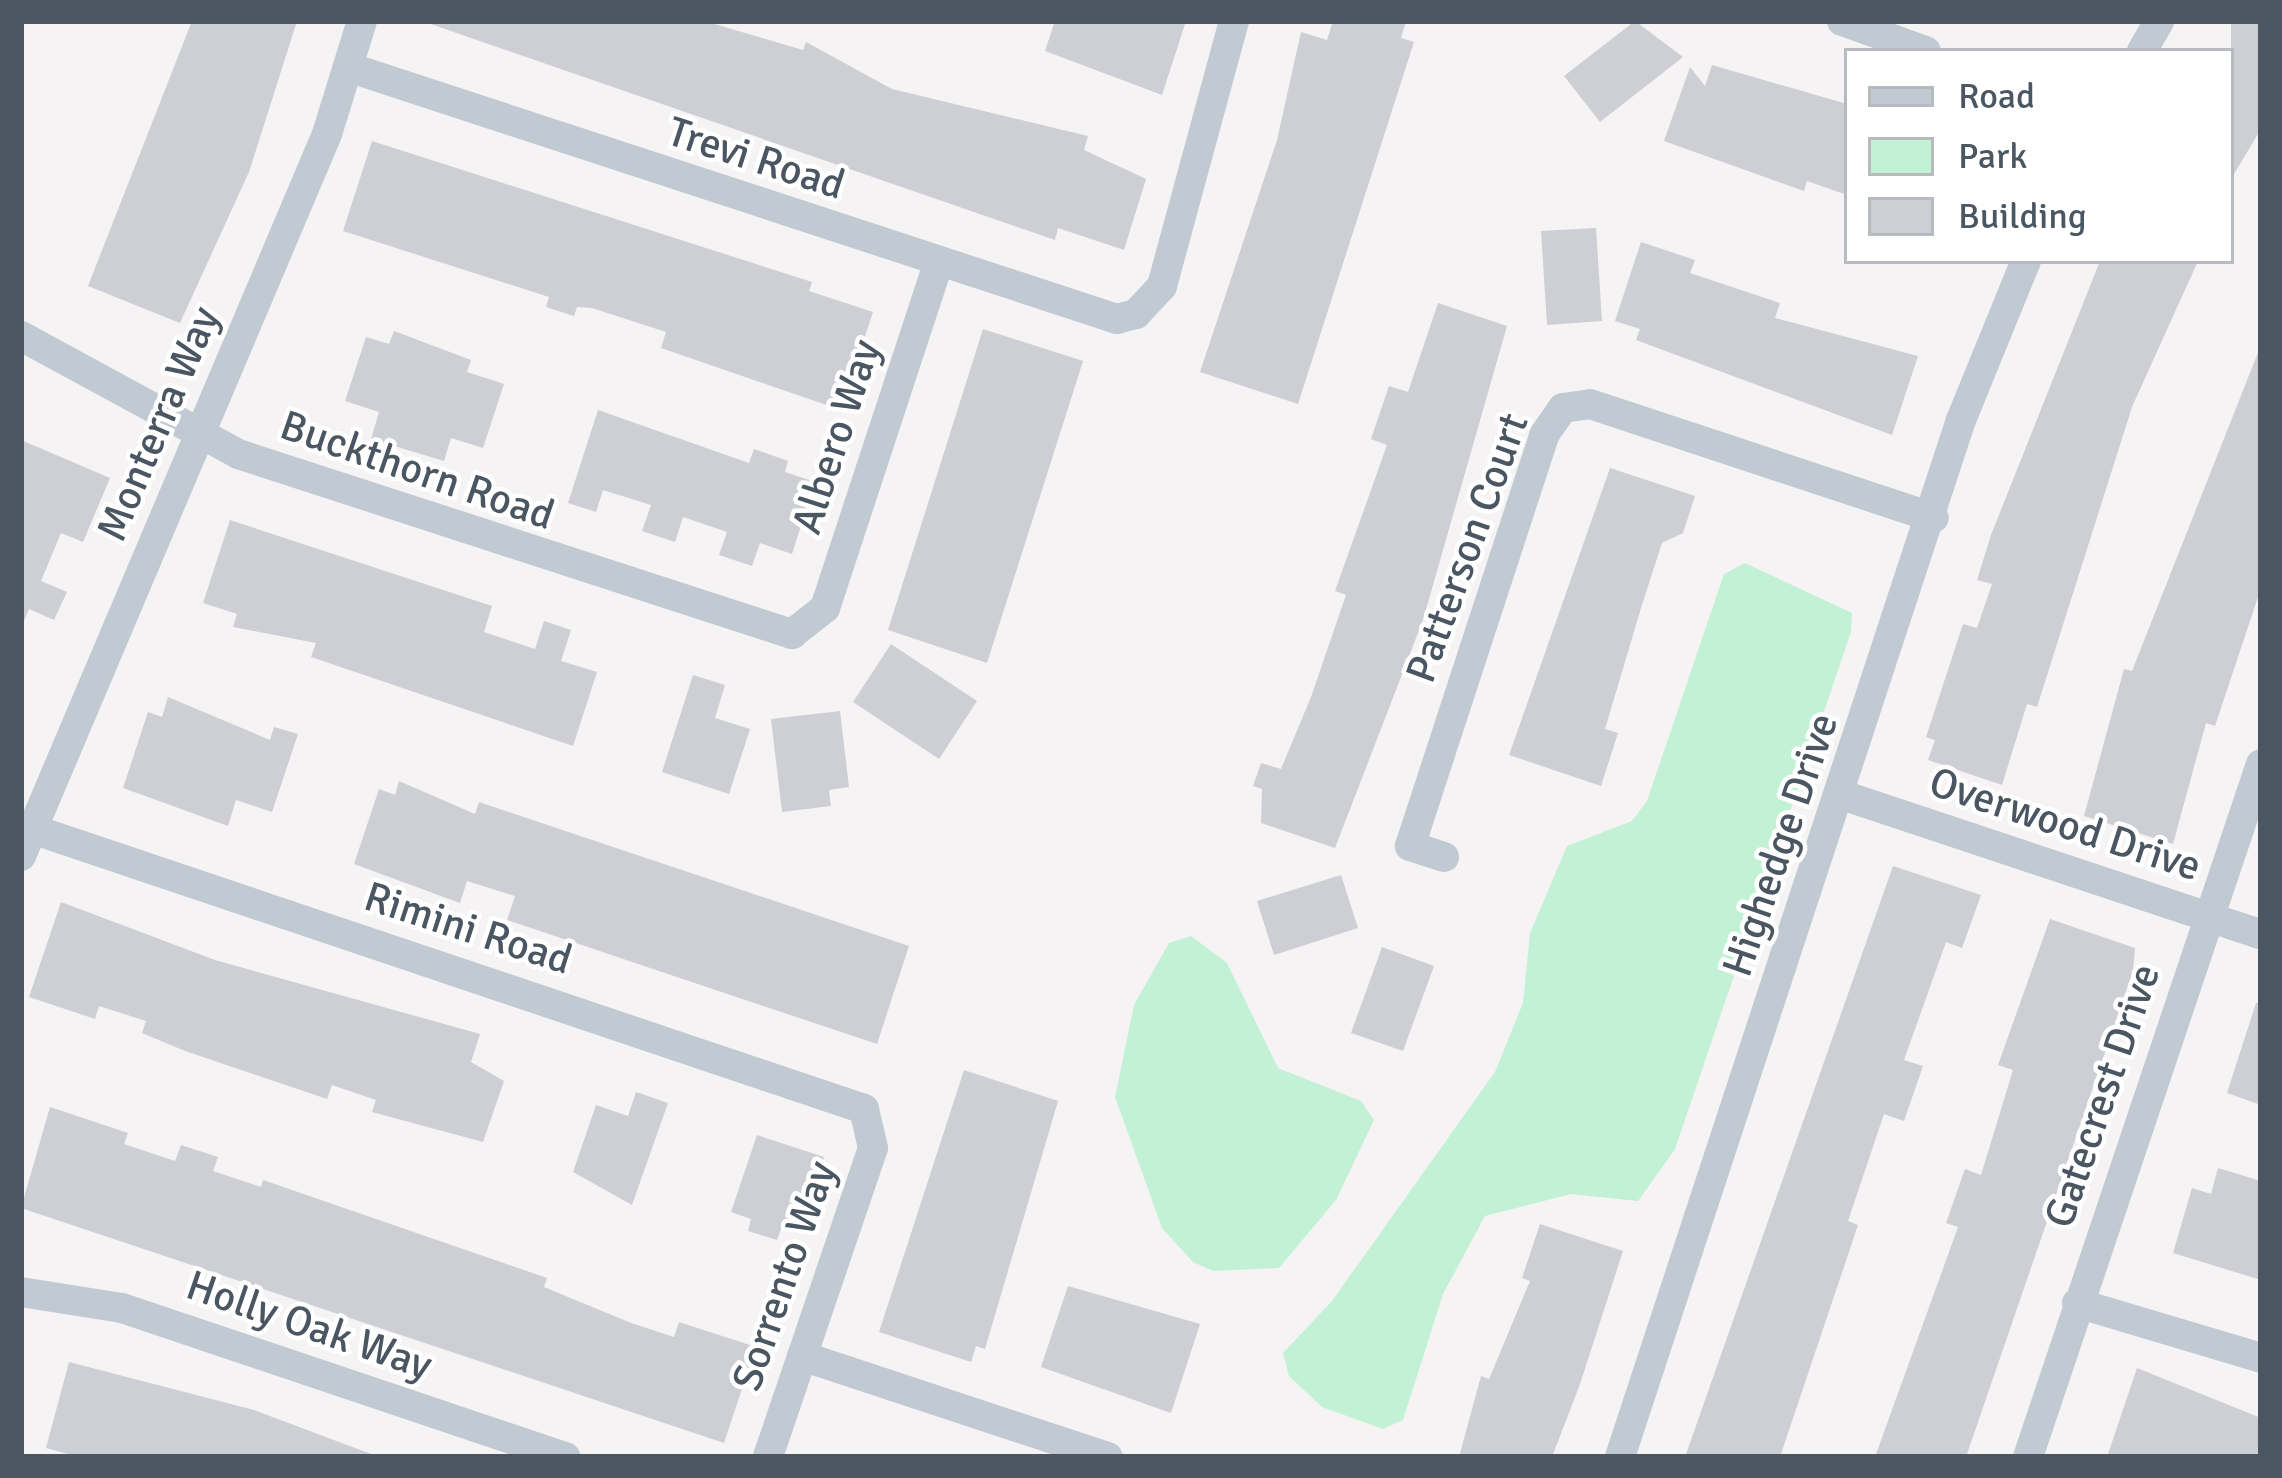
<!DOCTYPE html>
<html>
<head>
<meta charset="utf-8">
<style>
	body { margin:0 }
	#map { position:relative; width:2282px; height:1478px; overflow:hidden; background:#f5f3f3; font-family:Signika,sans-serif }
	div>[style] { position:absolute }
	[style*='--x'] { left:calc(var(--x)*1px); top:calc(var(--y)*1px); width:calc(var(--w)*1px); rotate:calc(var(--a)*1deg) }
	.green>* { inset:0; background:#c3f1d5 }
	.building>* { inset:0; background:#cdcfd5 }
	.street>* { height:30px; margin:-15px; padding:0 15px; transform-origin:15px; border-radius:15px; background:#c1cad2 }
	span { translate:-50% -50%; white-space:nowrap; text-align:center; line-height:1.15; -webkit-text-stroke:9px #fff; paint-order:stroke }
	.street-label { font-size:42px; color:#4a5661 }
	.frame { position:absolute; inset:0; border:24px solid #4a5661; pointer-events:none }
	.legend { position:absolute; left:1844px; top:48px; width:390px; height:216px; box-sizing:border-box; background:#fff; border:3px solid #b7bbc0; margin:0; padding:15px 21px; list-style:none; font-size:36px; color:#4a5661 }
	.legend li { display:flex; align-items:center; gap:24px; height:60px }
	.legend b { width:60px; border:3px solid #b7bbc0 }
</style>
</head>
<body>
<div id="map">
	<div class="green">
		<div style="clip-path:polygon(1745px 563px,1852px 613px,1851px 632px,1675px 1149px,1638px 1201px,1571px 1194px,1485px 1216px,1443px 1294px,1403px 1420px,1383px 1429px,1322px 1407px,1289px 1376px,1283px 1353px,1332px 1301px,1495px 1072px,1523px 1003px,1530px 933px,1567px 846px,1632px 821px,1647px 801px,1724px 574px)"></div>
		<div style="clip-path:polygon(1191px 936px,1227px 963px,1278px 1068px,1361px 1101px,1374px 1120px,1336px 1200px,1279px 1268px,1213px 1271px,1193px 1262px,1162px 1228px,1115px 1097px,1134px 1005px,1169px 943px)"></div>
	</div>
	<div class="building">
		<div style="clip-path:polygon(192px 21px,297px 21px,249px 172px,180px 323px,88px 286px)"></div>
		<div style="clip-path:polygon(422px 21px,704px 21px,803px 50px,806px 42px,892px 89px,1088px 136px,1084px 150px,1146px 179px,1124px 250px,1058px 228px,1055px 240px)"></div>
		<div style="clip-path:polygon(1055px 21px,1186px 21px,1162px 95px,1045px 51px)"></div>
		<div style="clip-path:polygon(1333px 21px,1406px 21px,1401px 38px,1414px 42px,1298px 404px,1200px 372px,1277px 140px,1301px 32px,1327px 40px)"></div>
		<div style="clip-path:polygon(1635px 21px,1683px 57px,1600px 122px,1564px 76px)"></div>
		<div style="clip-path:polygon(2231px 21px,2261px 21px,2261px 129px,2231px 179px)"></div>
		<div style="clip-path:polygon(1712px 65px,1847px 104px,1847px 195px,1807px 181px,1804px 191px,1664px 141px,1690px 67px,1705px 86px)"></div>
		<div style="clip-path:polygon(372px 141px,812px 282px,809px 291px,873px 312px,841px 410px,661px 348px,666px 332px,592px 308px,577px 307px,574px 316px,546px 307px,549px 297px,343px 231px)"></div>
		<div style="clip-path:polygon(1596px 228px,1602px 321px,1547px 325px,1541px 231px)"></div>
		<div style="clip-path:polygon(1641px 242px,1695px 260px,1690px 273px,1780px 303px,1775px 318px,1918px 356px,1892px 435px,1636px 340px,1640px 329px,1615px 321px)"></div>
		<div style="clip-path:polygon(2100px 261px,2198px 261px,2132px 407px,2037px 707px,2027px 704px,2002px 785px,1928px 760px,1935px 740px,1926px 737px,1963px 624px,1977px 628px,1992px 584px,1977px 580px,1991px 535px)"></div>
		<div style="clip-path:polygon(1438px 303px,1507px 326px,1423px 620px,1335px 848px,1261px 823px,1262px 789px,1253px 786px,1261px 763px,1281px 769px,1311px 697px,1346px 595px,1335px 591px,1387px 445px,1371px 439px,1389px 386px,1408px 392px)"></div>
		<div style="clip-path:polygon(983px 329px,1083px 361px,987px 663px,888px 630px)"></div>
		<div style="clip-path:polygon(394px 331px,471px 360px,467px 372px,504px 384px,483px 448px,451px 438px,444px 461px,371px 439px,379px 412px,345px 401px,366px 337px,389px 344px)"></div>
		<div style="clip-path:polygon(2261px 345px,2261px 588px,2215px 726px,2206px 723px,2173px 844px,2084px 816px,2124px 669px,2132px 671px)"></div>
		<div style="clip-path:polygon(598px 410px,749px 463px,754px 449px,788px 461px,785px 472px,815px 482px,792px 554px,760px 543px,752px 566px,719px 555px,727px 532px,683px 517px,675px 542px,642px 531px,651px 505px,603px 490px,596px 512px,568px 503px)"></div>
		<div style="clip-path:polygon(21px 440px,110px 478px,83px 542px,61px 533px,41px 581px,67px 592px,54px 620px,29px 609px,21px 628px)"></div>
		<div style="clip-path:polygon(1610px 468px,1695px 496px,1683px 533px,1662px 543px,1641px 608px,1605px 729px,1618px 733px,1601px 786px,1509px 755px)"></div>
		<div style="clip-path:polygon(230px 520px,492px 606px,484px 632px,535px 649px,544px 621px,571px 630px,561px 661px,597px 672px,573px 746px,311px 657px,316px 643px,233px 627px,237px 614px,203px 603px)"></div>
		<div style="clip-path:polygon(891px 644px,977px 701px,939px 759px,853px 702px)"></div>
		<div style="clip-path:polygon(693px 675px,725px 685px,715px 718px,750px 729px,729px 794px,662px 772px)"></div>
		<div style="clip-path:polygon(168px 697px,270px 740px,274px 727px,298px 734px,272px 812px,236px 800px,228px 826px,123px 788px,148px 712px,162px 717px)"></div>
		<div style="clip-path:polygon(840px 711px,849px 787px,829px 790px,831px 806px,782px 812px,771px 719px)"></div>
		<div style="clip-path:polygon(399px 781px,475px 814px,479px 802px,909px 946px,877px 1044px,507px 920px,515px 896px,467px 881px,460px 903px,354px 864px,379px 789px,395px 795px)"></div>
		<div style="clip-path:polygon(1893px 866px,1981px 895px,1962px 948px,1946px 942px,1904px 1060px,1923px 1066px,1904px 1121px,1884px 1114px,1848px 1221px,1858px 1225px,1780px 1457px,1685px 1457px)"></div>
		<div style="clip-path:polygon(1341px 875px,1358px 928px,1274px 955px,1257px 901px)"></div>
		<div style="clip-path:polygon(61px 902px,215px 960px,480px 1034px,471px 1062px,504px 1081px,483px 1142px,372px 1112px,376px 1100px,332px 1085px,327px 1099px,185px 1051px,142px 1033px,146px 1021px,99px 1006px,95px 1019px,29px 997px)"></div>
		<div style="clip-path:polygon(2050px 919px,2135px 948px,2133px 971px,1966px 1457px,1875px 1457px,1958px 1227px,1946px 1223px,1965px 1169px,1981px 1175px,2013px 1070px,1998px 1065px)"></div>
		<div style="clip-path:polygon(1382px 947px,1434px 966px,1403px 1051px,1351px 1033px)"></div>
		<div style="clip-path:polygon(2256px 1003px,2261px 1003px,2261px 1105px,2227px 1093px)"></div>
		<div style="clip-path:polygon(964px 1070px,1058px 1101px,985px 1349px,976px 1346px,971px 1362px,879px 1332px)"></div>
		<div style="clip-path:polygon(636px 1092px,668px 1103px,632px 1205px,573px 1172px,596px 1105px,628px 1116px)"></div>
		<div style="clip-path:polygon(50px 1107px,128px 1133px,124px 1144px,175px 1161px,181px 1145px,218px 1157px,213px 1171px,261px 1187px,263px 1180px,547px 1278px,544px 1287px,631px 1323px,674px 1337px,679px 1322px,756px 1347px,724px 1443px,21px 1208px)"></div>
		<div style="clip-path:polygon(757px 1135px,824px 1157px,798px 1234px,781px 1229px,777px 1240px,748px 1231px,751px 1219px,731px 1212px)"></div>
		<div style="clip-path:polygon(2218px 1168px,2261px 1181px,2261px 1280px,2173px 1253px,2192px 1188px,2211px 1194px)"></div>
		<div style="clip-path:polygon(1540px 1224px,1623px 1251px,1580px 1384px,1552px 1457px,1459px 1457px,1481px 1376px,1489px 1379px,1530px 1281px,1522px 1278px)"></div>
		<div style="clip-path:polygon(1068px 1286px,1200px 1324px,1171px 1413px,1041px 1367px)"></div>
		<div style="clip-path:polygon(69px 1362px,254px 1410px,379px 1457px,79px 1457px,46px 1448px)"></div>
		<div style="clip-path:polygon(2137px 1368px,2261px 1418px,2261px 1457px,2107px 1457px)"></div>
	</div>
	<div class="street">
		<div style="--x:1842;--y:21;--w:89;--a:19.7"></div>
		<div style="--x:2142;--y:51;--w:34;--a:-60"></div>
		<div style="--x:351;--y:68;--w:806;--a:18.14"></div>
		<div style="--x:1117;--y:319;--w:20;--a:-15"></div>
		<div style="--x:1136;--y:314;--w:38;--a:-47"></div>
		<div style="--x:1162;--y:286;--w:275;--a:-74.8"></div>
		<div style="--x:21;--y:336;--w:247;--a:28.5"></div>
		<div style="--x:238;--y:454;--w:583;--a:18"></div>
		<div style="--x:792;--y:634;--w:42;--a:-38.2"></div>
		<div style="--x:825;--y:608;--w:362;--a:-71.8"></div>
		<div style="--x:1842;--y:795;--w:441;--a:18.4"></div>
		<div style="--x:32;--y:829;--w:878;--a:18.6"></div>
		<div style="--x:864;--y:1109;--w:40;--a:77"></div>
		<div style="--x:873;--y:1148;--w:326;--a:108.8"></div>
		<div style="--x:21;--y:856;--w:784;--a:-67.03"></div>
		<div style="--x:327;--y:134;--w:118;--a:-72.8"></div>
		<div style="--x:1444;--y:857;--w:36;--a:-162"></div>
		<div style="--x:1410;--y:846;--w:432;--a:-71.9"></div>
		<div style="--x:1544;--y:435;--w:33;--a:-55"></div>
		<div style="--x:1563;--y:408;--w:27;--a:-8"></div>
		<div style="--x:1590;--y:404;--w:362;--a:18.3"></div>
		<div style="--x:21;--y:1292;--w:102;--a:9"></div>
		<div style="--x:122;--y:1308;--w:468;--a:18.6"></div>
		<div style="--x:2077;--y:1303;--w:192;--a:16.6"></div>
		<div style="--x:802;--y:1356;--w:322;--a:18.3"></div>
		<div style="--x:1620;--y:1457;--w:1092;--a:-71.8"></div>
		<div style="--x:1961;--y:420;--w:172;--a:-67.8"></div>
		<div style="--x:2028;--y:1457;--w:731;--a:-71.42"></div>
	</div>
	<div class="street-label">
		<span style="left:756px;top:159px;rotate:18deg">Trevi Road</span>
		<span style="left:159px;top:424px;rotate:-67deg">Monterra Way</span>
		<span style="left:837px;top:437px;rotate:-72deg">Albero Way</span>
		<span style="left:417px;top:471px;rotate:19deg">Buckthorn Road</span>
		<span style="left:1468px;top:548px;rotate:-70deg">Patterson Court</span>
		<span style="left:2065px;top:825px;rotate:18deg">Overwood Drive</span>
		<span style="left:1781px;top:845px;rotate:-71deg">Highedge Drive</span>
		<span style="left:468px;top:929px;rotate:18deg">Rimini Road</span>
		<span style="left:2103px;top:1096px;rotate:-71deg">Gatecrest Drive</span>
		<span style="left:785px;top:1276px;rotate:-71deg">Sorrento Way</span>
		<span style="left:309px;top:1326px;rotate:19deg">Holly Oak Way</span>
	</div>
	<div class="frame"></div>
	<ul class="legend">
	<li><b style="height:15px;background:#c1cad2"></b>Road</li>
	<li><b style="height:33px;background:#c3f1d5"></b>Park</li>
	<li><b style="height:33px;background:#cdcfd5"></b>Building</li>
	</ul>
</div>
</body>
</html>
